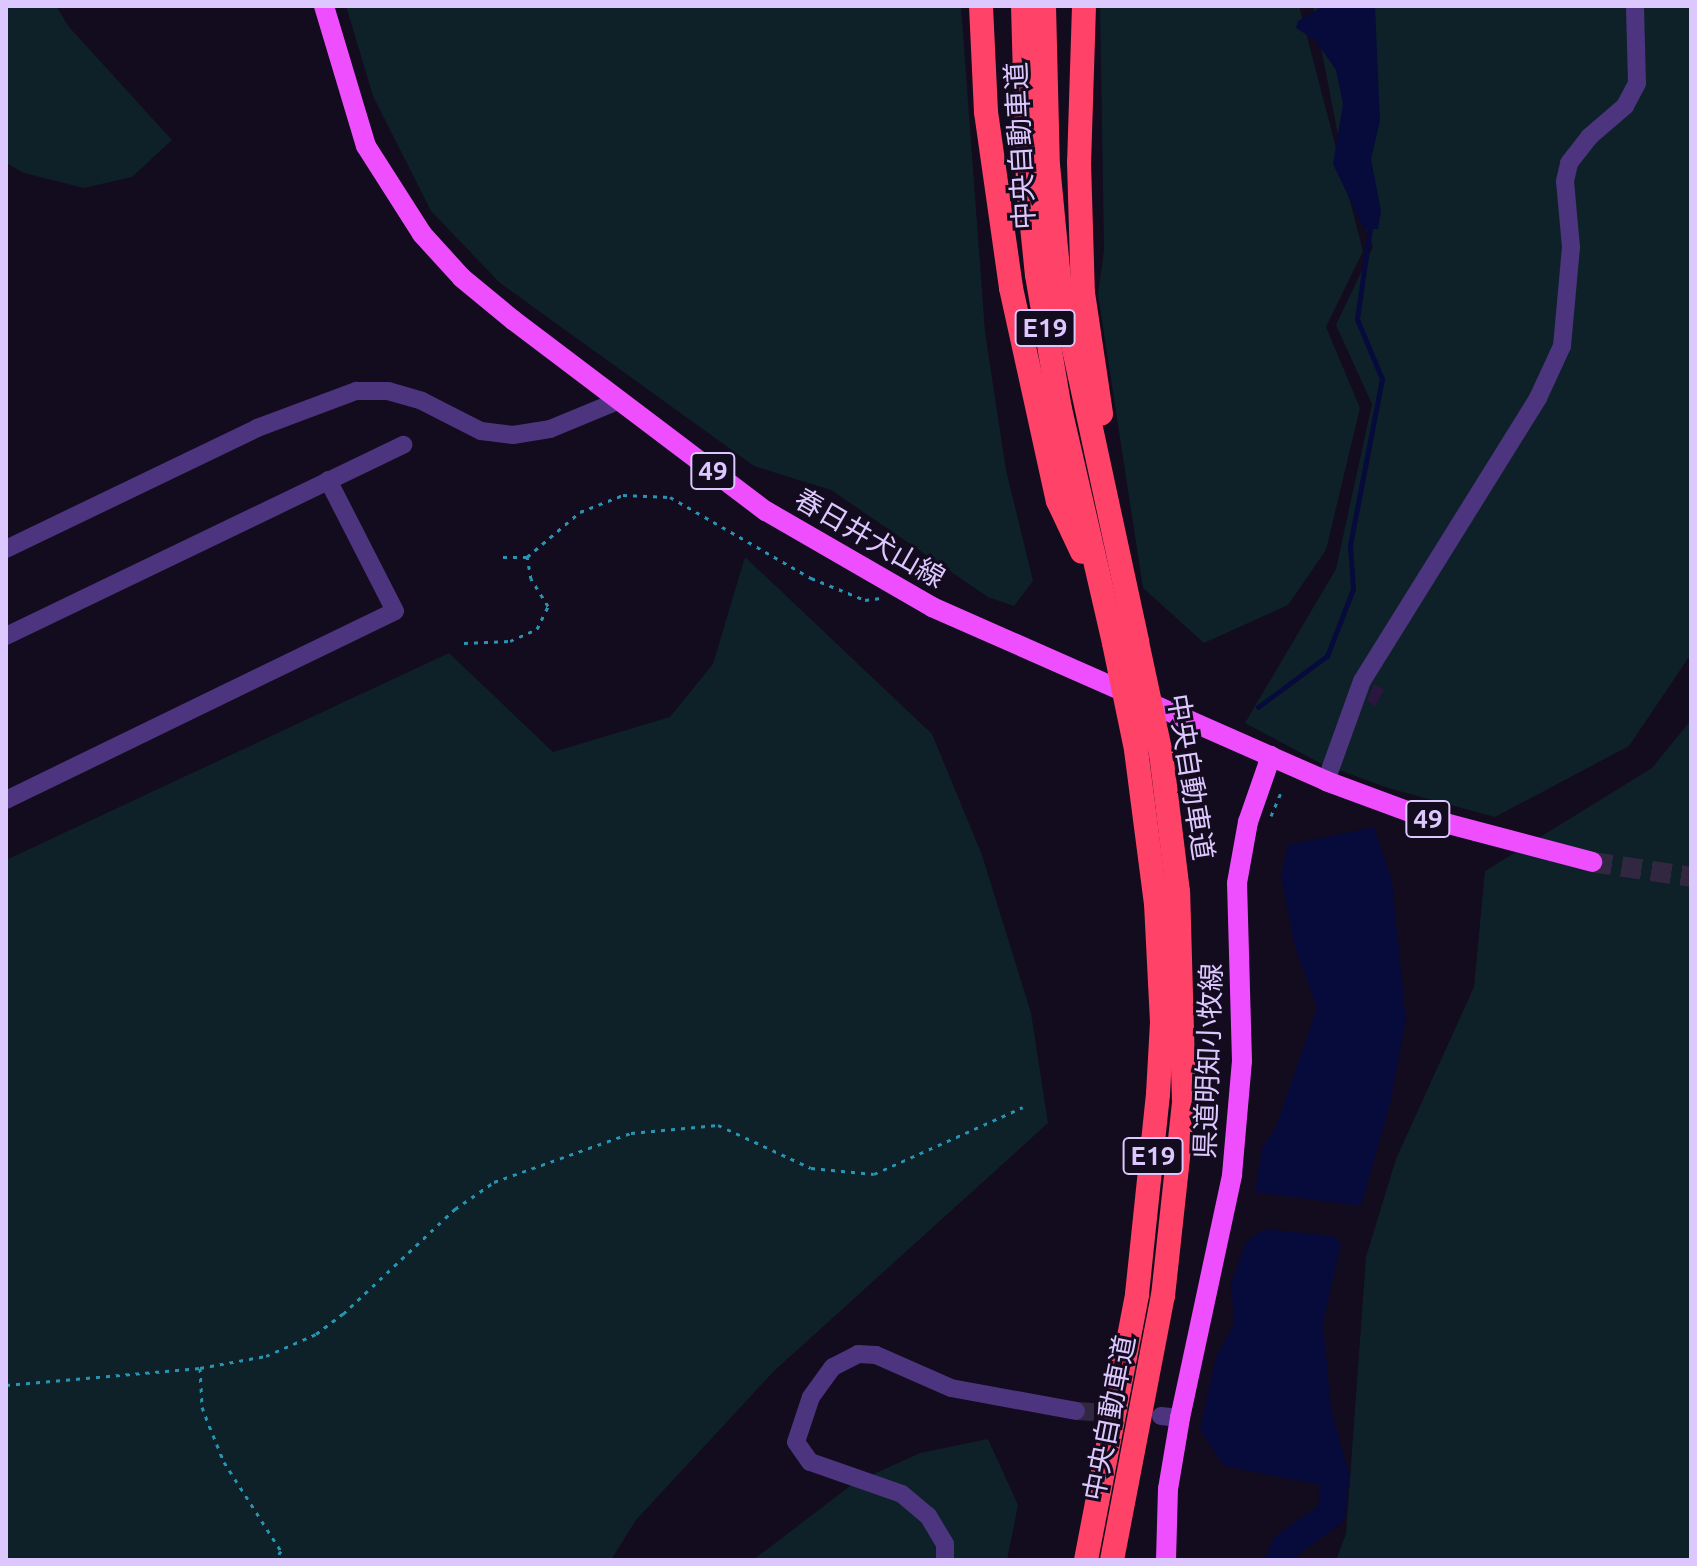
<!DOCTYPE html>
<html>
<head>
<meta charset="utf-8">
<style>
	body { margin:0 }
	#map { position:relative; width:1697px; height:1566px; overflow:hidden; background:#130b1e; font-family:Ubuntu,"Noto Sans JP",sans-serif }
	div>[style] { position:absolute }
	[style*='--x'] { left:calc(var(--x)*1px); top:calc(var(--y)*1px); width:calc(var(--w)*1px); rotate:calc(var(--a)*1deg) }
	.green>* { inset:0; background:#0e2128 }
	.water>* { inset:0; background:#070b3b }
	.stream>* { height:5px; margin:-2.5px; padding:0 2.5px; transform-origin:2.5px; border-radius:2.5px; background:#070b3b }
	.river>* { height:28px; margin:-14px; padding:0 14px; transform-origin:14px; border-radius:14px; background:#070b3b }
	.building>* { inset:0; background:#2a163f }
	.minor-tunnel>* { height:18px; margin-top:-9px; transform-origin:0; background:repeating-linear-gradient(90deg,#312740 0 18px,transparent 0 27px) }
	.major-tunnel>* { height:20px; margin-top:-10px; transform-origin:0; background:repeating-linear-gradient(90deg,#312740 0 20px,transparent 0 30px) }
	.path>* { height:3px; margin-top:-1.5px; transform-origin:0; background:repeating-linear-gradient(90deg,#2894b3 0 4px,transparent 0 10px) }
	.minor>* { height:18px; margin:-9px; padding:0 9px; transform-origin:9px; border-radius:9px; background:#4c347f }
	.major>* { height:20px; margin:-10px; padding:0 10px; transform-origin:10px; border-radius:10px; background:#ef4eff }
	.highway>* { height:24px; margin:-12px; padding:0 12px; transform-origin:12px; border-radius:12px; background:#ff4268 }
	.highway-bridge>* { height:24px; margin:-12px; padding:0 12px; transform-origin:12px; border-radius:12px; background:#ff4268 }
	span { translate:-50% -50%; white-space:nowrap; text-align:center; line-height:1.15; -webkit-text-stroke:6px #130b1e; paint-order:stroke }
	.shield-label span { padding:2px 6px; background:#130b1e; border:2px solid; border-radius:6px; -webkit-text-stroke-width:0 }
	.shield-label { font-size:26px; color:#ddc7ff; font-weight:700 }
	.street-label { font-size:28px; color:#ddc7ff }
	.frame { position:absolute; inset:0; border:8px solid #ddc7ff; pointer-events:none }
</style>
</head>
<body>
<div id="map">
	<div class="green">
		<div style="clip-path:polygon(6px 6px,56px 6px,69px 27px,172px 140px,132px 177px,84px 188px,24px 173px,6px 163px)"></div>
		<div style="clip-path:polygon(346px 6px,961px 6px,985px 332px,1006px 470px,1033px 581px,1014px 606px,988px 597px,831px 490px,754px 466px,500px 283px,431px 211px,373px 96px)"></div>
		<div style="clip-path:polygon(1100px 6px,1299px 6px,1363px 251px,1326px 327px,1360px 408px,1326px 550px,1288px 605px,1204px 643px,1143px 588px,1098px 294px,1104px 250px)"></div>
		<div style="clip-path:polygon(1313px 6px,1691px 6px,1691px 654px,1629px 746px,1495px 817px,1388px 788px,1320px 763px,1245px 723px,1336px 569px,1372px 404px,1336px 325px,1373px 247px,1342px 156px)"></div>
		<div style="clip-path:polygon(745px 557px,932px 734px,982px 855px,1031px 1013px,1048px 1123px,774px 1371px,636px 1520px,611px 1560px,6px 1560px,6px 860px,449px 653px,553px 752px,670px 717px,713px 664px)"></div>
		<div style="clip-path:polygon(1691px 720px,1691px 1560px,1336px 1560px,1346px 1534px,1366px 1257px,1396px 1159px,1474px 987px,1485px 871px,1652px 768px)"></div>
		<div style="clip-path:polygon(988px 1439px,1018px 1505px,1007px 1560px,753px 1560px,854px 1483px,920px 1453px)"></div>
	</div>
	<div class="water">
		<div style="clip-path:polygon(1323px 6px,1375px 6px,1380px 121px,1371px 159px,1381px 211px,1378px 229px,1364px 229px,1333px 164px,1343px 104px,1336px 70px,1315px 40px,1296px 28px,1298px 21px)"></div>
		<div style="clip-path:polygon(1374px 827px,1392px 881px,1406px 1020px,1390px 1104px,1361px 1206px,1255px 1192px,1262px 1148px,1276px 1127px,1317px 1008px,1295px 947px,1281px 876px,1288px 845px)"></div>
		<div style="clip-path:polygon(1264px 1229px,1333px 1236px,1341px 1243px,1323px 1323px,1331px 1409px,1347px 1467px,1341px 1489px,1224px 1466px,1200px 1429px,1216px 1357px,1234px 1324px,1231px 1283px,1246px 1242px)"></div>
	</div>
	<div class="stream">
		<div style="--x:1258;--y:707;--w:86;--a:-36.5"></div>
		<div style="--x:1327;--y:656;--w:72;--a:-68.8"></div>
		<div style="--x:1353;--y:589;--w:44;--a:-93.9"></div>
		<div style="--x:1350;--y:545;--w:169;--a:-79.1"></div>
		<div style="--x:1382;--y:379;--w:65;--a:-112.6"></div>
		<div style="--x:1357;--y:319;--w:91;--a:-81.8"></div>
	</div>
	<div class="river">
		<div style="--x:1279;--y:1560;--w:16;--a:-63"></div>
		<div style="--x:1286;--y:1546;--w:55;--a:-35.4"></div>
		<div style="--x:1331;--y:1514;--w:40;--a:-82.9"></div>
	</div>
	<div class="building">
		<div style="clip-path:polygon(1374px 684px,1384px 690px,1375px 706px,1367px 701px)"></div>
	</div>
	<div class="minor-tunnel">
		<div style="--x:1076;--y:1411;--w:49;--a:3.5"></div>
	</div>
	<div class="major-tunnel">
		<div style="--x:1592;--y:862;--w:100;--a:8.6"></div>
	</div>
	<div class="path">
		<div style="--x:503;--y:557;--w:24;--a:0"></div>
		<div style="--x:527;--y:557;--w:70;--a:-40.3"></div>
		<div style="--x:580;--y:512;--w:46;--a:-21.6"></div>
		<div style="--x:623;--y:495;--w:47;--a:2.4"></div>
		<div style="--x:670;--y:497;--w:163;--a:29.9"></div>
		<div style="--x:811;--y:578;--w:58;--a:22.2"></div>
		<div style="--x:865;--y:600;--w:16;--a:-7"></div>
		<div style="--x:464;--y:643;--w:46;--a:-2.5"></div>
		<div style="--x:510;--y:641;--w:30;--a:-24"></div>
		<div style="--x:537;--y:629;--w:25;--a:-64"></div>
		<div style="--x:548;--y:606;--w:32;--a:-122"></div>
		<div style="--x:531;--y:579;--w:22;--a:-100"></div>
		<div style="--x:1271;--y:816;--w:28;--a:-67"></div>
		<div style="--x:200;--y:1368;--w:39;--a:87"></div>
		<div style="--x:202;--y:1407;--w:30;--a:69"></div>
		<div style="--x:213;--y:1435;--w:29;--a:68"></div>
		<div style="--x:224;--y:1462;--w:106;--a:57.4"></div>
		<div style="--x:281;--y:1551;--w:11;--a:124"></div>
		<div style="--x:6;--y:1385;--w:195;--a:-5"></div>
		<div style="--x:200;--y:1368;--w:67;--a:-10.3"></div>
		<div style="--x:266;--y:1356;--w:55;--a:-23.7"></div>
		<div style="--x:316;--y:1334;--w:34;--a:-37"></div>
		<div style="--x:343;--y:1314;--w:154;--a:-43.2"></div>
		<div style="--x:455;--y:1209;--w:47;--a:-34.7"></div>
		<div style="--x:494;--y:1182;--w:145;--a:-19.7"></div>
		<div style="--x:631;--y:1133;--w:87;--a:-5.3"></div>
		<div style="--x:718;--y:1125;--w:102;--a:24.8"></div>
		<div style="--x:811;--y:1168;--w:63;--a:5.4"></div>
		<div style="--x:874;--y:1174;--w:163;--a:-24.2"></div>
	</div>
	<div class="minor">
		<div style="--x:6;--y:549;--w:279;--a:-25.7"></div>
		<div style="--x:257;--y:428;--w:106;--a:-20.5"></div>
		<div style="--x:356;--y:391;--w:32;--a:0"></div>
		<div style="--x:388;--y:391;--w:35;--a:16"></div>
		<div style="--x:422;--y:401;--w:66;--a:27"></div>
		<div style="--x:481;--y:431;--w:32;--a:7"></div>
		<div style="--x:513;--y:435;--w:37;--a:-9"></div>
		<div style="--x:550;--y:429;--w:74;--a:-22.4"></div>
		<div style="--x:6;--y:636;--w:441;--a:-25.7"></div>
		<div style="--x:1326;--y:781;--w:106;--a:-70.2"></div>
		<div style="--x:1362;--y:681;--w:333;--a:-58.1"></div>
		<div style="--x:1538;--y:398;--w:57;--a:-65.2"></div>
		<div style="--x:1562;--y:346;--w:99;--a:-84.8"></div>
		<div style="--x:1571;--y:247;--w:66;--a:-95.2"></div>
		<div style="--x:1565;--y:181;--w:18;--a:-77"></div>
		<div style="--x:1569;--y:163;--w:33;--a:-52"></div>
		<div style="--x:1589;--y:137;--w:48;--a:-40.7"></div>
		<div style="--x:1625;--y:106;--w:26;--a:-62"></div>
		<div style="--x:1637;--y:83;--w:77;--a:-91.5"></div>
		<div style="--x:6;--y:800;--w:432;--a:-25.9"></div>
		<div style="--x:395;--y:611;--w:147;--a:-117.1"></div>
		<div style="--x:1161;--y:1416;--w:19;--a:6"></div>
		<div style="--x:945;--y:1560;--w:16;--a:-90"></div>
		<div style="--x:945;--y:1544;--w:33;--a:-121"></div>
		<div style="--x:928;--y:1516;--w:34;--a:-140"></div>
		<div style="--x:902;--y:1494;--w:97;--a:-160.8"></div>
		<div style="--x:810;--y:1462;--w:24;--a:-125"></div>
		<div style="--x:796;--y:1442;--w:47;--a:-71.6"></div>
		<div style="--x:811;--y:1397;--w:37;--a:-54"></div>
		<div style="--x:833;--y:1367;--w:28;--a:-27"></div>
		<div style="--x:858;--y:1354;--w:18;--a:3"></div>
		<div style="--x:876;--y:1355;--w:82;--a:23.7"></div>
		<div style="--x:951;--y:1388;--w:127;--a:10.4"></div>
	</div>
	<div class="major">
		<div style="--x:324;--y:6;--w:146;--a:73.3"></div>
		<div style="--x:366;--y:146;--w:104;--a:57.5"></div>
		<div style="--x:422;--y:234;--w:59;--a:47.7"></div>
		<div style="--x:462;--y:278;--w:66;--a:39.5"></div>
		<div style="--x:513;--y:320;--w:317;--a:37.1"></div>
		<div style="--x:766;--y:511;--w:192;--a:30"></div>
		<div style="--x:932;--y:607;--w:431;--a:23.8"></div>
		<div style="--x:1326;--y:781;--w:107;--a:20.3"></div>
		<div style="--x:1426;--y:818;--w:172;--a:14.8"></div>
		<div style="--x:1166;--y:1560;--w:71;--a:-88.4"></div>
		<div style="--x:1168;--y:1489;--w:72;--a:-80.4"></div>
		<div style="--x:1180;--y:1418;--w:249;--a:-77.9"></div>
		<div style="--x:1232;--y:1175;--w:114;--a:-85"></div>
		<div style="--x:1242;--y:1061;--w:178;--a:-91.6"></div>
		<div style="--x:1237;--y:883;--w:62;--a:-79.8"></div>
		<div style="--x:1248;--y:822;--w:70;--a:-70.8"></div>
	</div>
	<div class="highway">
		<div style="--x:981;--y:6;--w:106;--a:87.3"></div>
		<div style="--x:986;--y:112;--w:178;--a:81.9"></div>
		<div style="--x:1011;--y:288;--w:218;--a:77.6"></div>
		<div style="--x:1058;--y:501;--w:56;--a:64.8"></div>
		<div style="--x:1023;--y:6;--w:181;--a:88.4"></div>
		<div style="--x:1028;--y:187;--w:88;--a:84.2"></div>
		<div style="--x:1037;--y:275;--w:136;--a:80.3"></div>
		<div style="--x:1060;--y:409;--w:240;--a:77"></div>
		<div style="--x:1044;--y:6;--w:159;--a:88.6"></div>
		<div style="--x:1048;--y:165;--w:116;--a:84.5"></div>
		<div style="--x:1059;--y:280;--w:370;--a:77.8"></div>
		<div style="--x:1084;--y:6;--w:156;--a:91.8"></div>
		<div style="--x:1079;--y:162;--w:131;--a:88.3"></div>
		<div style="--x:1083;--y:293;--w:122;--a:81.5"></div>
		<div style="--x:1086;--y:1560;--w:271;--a:-79.1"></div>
		<div style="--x:1137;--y:1294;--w:201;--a:-84"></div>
		<div style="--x:1158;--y:1094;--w:72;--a:-86.8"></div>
		<div style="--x:1162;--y:1022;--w:118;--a:-92.9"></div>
		<div style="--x:1156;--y:904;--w:156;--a:-97.4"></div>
		<div style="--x:1112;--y:1560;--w:269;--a:-79.1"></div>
		<div style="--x:1163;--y:1296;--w:195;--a:-83.8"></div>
		<div style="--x:1184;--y:1102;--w:210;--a:-91.6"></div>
		<div style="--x:1178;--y:892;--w:139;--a:-97"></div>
	</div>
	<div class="highway-bridge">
		<div style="--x:1137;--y:642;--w:115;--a:77.9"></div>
		<div style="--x:1114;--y:643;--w:108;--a:78.3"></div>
	</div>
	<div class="shield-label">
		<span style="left:1045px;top:328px">E19</span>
		<span style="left:713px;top:471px">49</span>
		<span style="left:1428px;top:819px">49</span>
		<span style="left:1153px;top:1156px">E19</span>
	</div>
	<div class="street-label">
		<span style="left:1020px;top:146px;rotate:-93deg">中央自動車道</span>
		<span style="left:870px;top:538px;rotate:30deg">春日井犬山線</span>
		<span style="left:1191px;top:777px;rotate:81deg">中央自動車道</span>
		<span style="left:1208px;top:1061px;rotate:-88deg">県道明知小牧線</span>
		<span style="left:1109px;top:1418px;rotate:-79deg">中央自動車道</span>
	</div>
	<div class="frame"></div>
</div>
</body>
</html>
